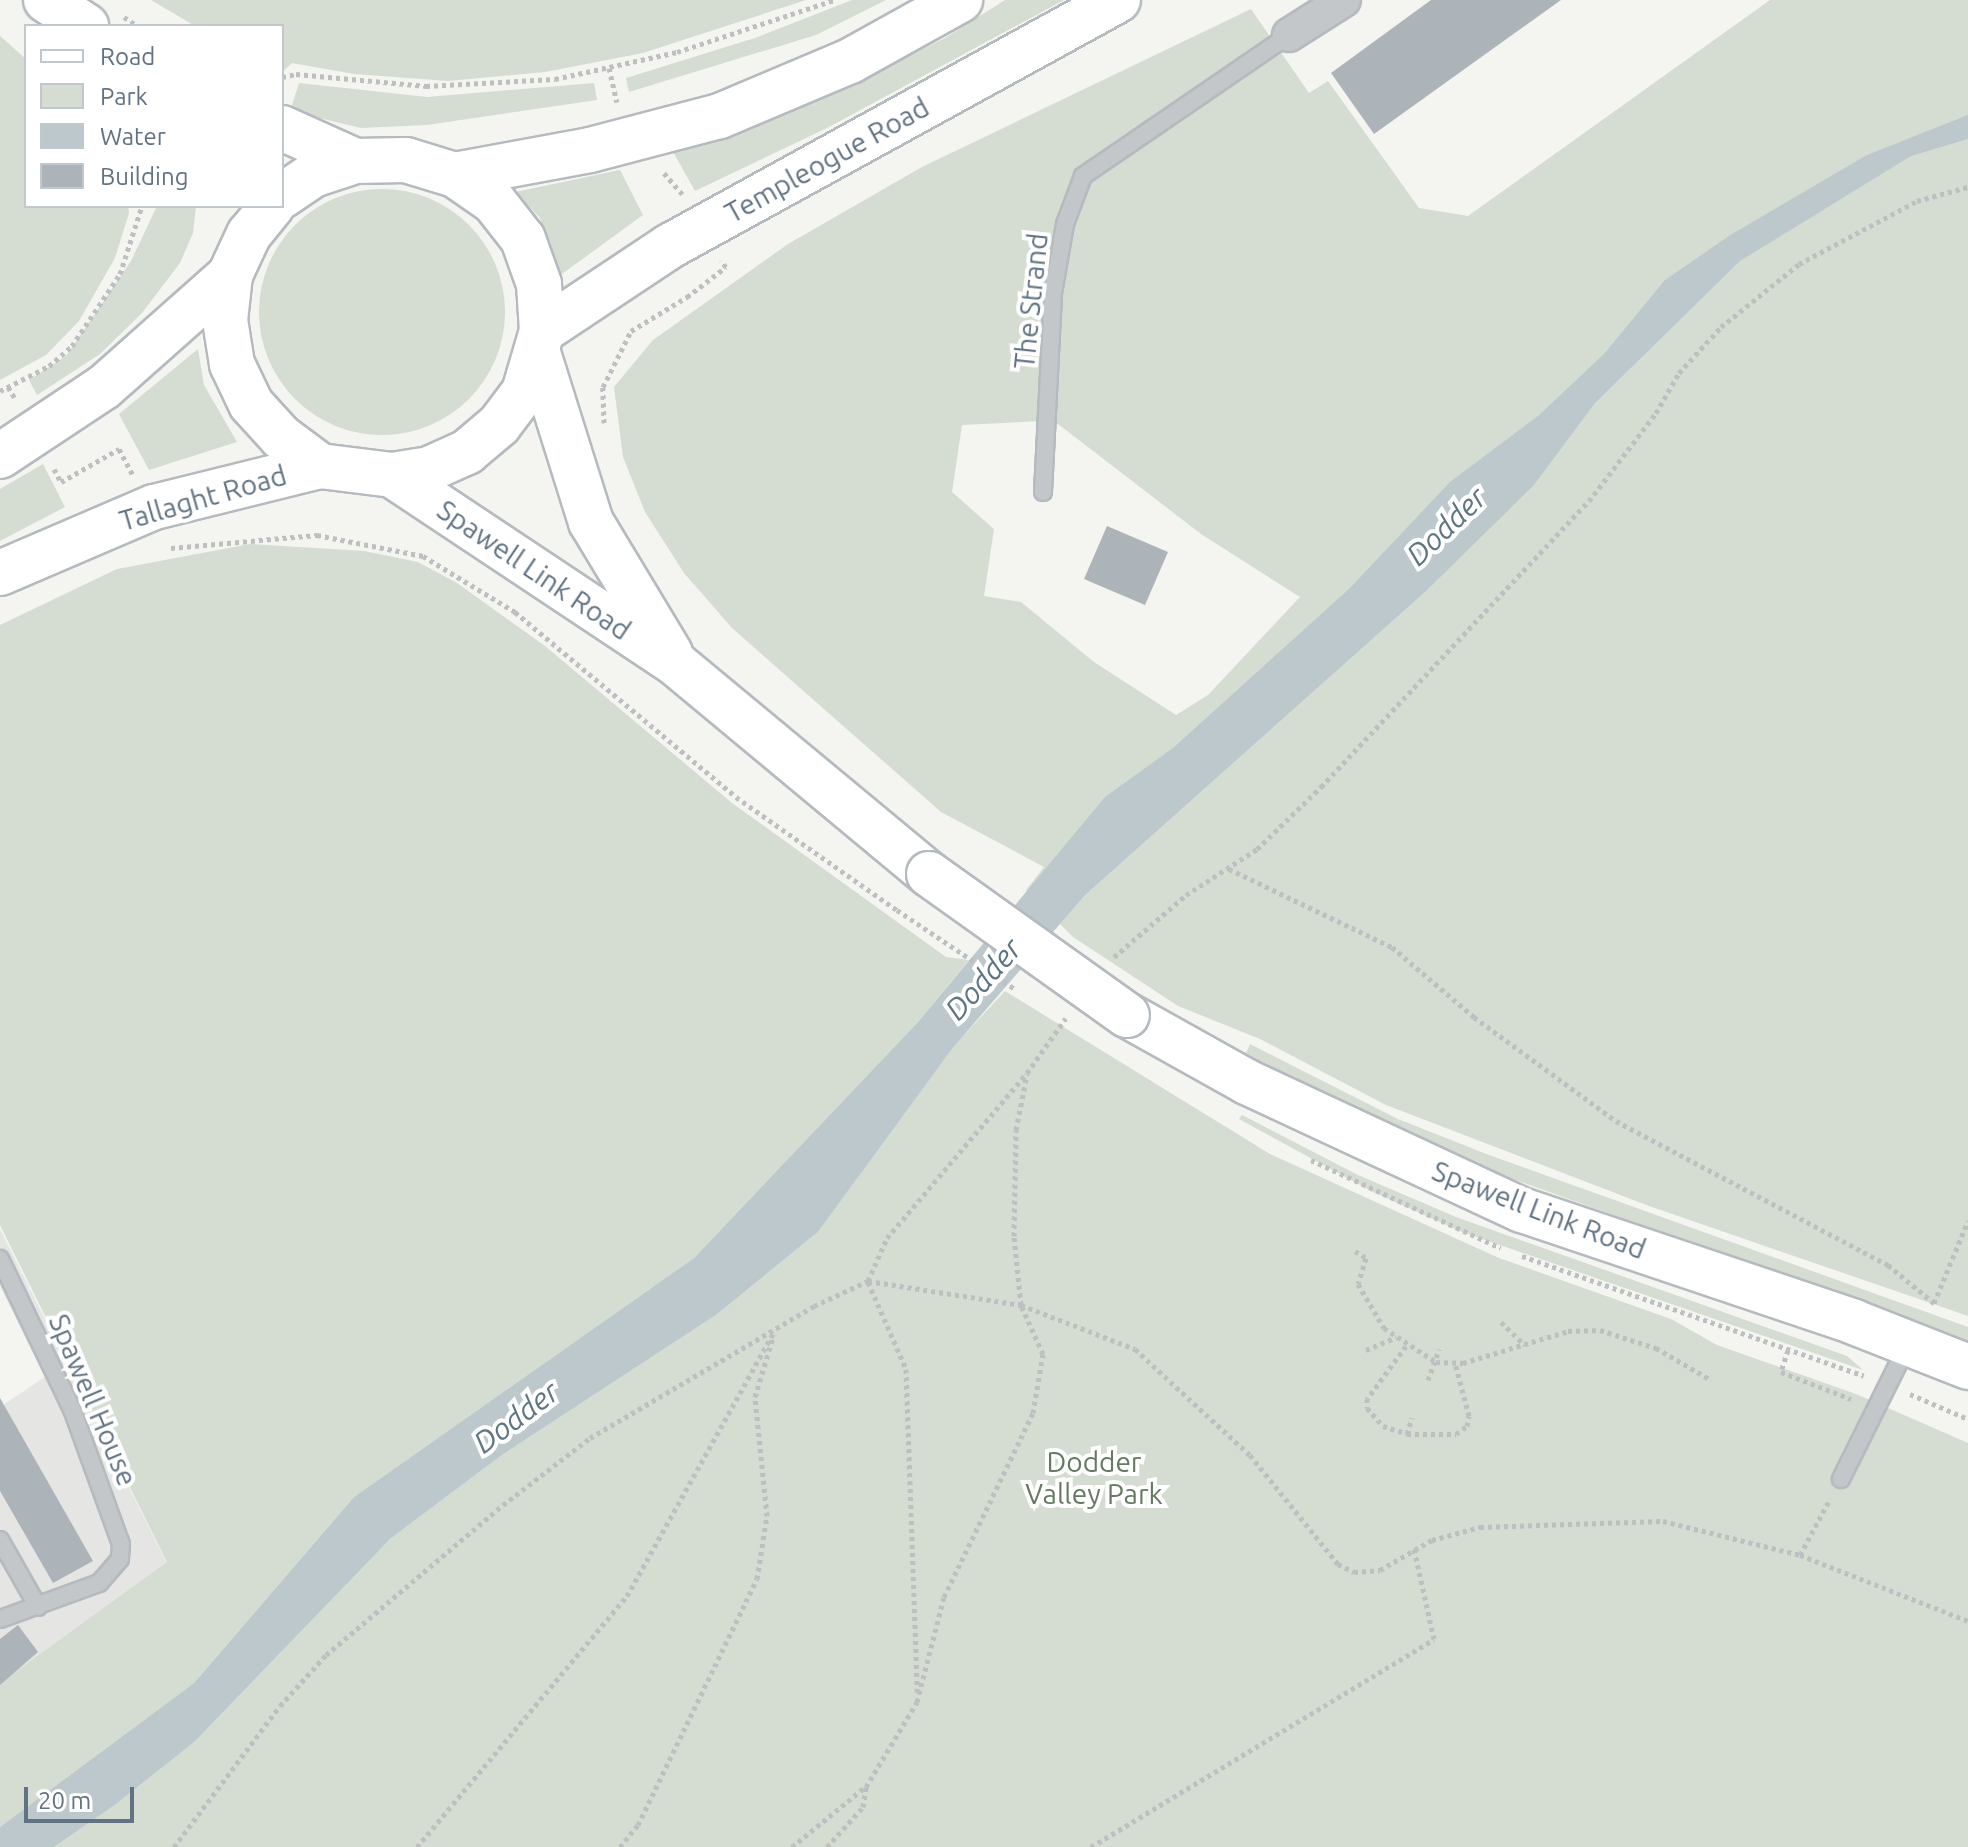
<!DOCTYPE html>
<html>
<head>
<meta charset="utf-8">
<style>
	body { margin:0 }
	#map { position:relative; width:1968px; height:1847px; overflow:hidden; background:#f4f5f0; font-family:Ubuntu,sans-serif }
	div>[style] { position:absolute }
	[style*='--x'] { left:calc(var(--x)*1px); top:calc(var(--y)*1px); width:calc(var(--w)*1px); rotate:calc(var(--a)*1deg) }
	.built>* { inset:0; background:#e5e6e4 }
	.green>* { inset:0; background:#d5dcd1 }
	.round { border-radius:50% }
	.water>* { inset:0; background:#bdc8cd }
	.building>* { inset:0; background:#acb3b9 }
	.path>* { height:5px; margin-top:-2.5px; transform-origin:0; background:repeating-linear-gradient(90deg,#bdbfc1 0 4px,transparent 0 8px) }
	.roads { filter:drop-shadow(2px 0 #b5babf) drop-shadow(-2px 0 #b5babf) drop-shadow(0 2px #b5babf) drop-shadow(0 -2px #b5babf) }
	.lane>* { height:16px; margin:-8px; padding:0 8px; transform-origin:8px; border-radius:8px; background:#c3c7ca }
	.street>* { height:32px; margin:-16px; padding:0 16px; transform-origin:16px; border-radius:16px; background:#c3c7ca }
	.secondary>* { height:44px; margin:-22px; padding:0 22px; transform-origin:22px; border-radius:22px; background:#fff }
	.path-bridge>* { height:5px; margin-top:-2.5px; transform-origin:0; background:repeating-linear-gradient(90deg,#bdbfc1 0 4px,transparent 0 8px) }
	.bridges { filter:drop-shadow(2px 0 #b5babf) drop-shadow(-2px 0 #b5babf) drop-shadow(0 2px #b5babf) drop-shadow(0 -2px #b5babf) }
	.secondary-bridge>* { height:44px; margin:-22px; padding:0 22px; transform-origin:22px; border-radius:22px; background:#fff }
	span { translate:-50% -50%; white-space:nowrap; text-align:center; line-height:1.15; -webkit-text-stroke:8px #fff; paint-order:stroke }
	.street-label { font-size:28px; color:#617383 }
	.park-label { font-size:28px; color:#657a61 }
	.water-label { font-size:30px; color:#5d7681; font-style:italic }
	.legend { position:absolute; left:24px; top:24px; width:260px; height:184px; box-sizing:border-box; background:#fff; border:2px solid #c0c7cd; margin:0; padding:10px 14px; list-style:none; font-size:24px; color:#617383 }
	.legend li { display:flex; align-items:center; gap:16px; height:40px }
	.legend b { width:40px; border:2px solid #c0c7cd }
	.scale { position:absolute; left:24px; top:1787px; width:110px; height:36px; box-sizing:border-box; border:4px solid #617383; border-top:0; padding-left:10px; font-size:24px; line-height:28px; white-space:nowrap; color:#617383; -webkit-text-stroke:6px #fff; paint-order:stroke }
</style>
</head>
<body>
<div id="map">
	<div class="built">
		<div style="clip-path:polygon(0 1229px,167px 1563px,0 1685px,0 1407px,45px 1377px,0 1286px)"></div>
	</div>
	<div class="green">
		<div style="clip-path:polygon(151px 0,806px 0,643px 53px,545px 72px,448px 81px,354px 74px,292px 63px,282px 72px,282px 26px,195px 26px)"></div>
		<div style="clip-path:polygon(852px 0,886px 0,816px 35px,629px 92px,626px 78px,755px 38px)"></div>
		<div style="clip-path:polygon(1005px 0,1064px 0,829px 127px,695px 191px,672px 150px,850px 85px,945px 38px)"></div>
		<div style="clip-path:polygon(evenodd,1770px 0,1968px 0,1968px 1316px,1649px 1206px,1386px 1105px,1260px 1039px,1178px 1006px,1073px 937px,1026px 890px,1044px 867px,941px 812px,732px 628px,684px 573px,645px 512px,623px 457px,614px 387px,653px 340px,788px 244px,922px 167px,1251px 9px,1309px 93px,1328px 81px,1419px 208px,1468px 216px,1770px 0,1042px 421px,1058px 424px,1201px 534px,1300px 597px,1208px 695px,1176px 715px,1094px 662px,1021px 602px,984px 596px,994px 529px,952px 492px,962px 425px,1042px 421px)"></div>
		<div style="clip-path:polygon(0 36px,26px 59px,26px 206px,128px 206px,129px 213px,115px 258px,79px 321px,46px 355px,0 380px)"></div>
		<div style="clip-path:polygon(299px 83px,427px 97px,594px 83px,597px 100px,427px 125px,361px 128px,290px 111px)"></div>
		<div style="clip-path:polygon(620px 170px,643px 215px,559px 276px,540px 218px,515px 192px)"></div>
		<div class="round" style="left:259px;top:189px;width:246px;height:246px"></div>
		<div style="clip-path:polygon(157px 206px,196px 206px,193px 233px,180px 263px,142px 313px,100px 354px,37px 395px,29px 380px,66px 356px,131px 261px)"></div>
		<div style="clip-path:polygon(198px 349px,204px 385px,237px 442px,149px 470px,119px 414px)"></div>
		<div style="clip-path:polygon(43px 464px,65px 507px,0 541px,0 489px)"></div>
		<div style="clip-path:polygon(250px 544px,364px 551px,418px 562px,457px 583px,545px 646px,732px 803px,946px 957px,969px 960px,918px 1022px,694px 1258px,354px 1497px,194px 1683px,0 1827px,0 1683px,167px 1562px,0 1225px,0 625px,117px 569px)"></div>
		<div style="clip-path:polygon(1005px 991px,1270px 1154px,1499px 1258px,1671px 1319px,1717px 1345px,1856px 1394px,1968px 1443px,1968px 1847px,54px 1847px,112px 1807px,390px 1539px,502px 1455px,716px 1315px,818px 1232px,951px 1049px)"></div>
		<div style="clip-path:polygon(1250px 1044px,1398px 1119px,1489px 1155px,1968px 1327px,1968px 1342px,1443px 1154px,1291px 1080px,1246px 1053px)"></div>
		<div style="clip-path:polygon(1242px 1115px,1358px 1175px,1456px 1217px,1847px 1356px,1863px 1370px,1462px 1232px,1373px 1192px,1239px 1119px)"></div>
	</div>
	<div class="water">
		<div style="clip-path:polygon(1968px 115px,1968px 139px,1911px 156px,1740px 261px,1595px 403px,1534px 485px,1426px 591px,1085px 895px,951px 1050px,818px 1232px,716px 1315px,502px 1455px,390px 1539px,194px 1742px,112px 1807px,54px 1847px,0 1847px,0 1827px,194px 1683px,354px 1497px,694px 1258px,918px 1022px,1105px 797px,1173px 748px,1349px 589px,1450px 482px,1538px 416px,1604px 354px,1665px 280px,1732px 234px,1867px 155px)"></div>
	</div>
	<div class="building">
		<div style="clip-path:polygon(1431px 0,1561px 0,1374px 134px,1331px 73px)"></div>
		<div style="clip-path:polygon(1107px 526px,1168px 552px,1145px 605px,1084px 579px)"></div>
		<div style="clip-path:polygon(0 1398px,93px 1561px,53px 1583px,0 1491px)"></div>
		<div style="clip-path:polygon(18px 1625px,38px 1652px,0 1685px,0 1639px)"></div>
	</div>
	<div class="path">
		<div style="--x:124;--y:17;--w:17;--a:33"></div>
		<div style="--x:609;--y:68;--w:35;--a:77"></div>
		<div style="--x:282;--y:77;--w:14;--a:-12"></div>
		<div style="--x:296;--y:74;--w:131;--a:5.3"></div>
		<div style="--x:426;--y:86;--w:129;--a:-3.1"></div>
		<div style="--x:555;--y:79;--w:125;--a:-12.5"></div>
		<div style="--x:677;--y:52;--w:165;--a:-18.3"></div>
		<div style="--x:664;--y:173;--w:28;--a:49"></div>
		<div style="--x:8;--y:387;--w:15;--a:58"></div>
		<div style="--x:0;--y:391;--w:55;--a:-27"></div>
		<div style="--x:49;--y:366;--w:30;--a:-41"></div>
		<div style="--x:72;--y:346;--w:87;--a:-56.3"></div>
		<div style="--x:120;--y:274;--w:71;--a:-72.1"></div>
		<div style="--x:604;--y:423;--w:36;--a:-92"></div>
		<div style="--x:603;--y:387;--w:63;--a:-63.4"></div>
		<div style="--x:631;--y:331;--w:66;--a:-31.3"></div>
		<div style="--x:687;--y:297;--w:49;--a:-37.6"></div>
		<div style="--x:726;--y:267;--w:8;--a:-130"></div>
		<div style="--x:54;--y:469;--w:15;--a:62"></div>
		<div style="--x:61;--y:482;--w:67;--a:-29.6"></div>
		<div style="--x:119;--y:449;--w:30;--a:62"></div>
		<div style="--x:171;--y:548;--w:147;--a:-5.1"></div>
		<div style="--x:317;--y:535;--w:108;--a:11.2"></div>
		<div style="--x:423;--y:556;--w:108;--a:31.3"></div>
		<div style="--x:515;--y:612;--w:288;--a:39.9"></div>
		<div style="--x:736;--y:797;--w:197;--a:35.1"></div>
		<div style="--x:1229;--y:869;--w:181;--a:25.6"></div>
		<div style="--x:1392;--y:947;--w:108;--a:40.5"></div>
		<div style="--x:1474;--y:1017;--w:176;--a:36.2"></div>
		<div style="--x:1616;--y:1121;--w:308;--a:27.9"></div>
		<div style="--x:1888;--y:1265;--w:60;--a:39.6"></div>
		<div style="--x:1934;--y:1303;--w:89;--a:-67.5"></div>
		<div style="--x:1114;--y:957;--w:95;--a:-40.7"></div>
		<div style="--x:1186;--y:895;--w:85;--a:-32.9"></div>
		<div style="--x:1257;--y:849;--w:89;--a:-44.1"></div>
		<div style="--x:1321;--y:787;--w:392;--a:-46.9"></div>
		<div style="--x:1589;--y:501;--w:111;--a:-52.7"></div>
		<div style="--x:1656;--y:413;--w:46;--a:-60.1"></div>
		<div style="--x:1679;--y:373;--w:62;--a:-47.6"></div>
		<div style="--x:1721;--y:327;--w:100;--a:-38.9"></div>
		<div style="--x:1799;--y:264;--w:134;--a:-28.1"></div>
		<div style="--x:1917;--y:201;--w:53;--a:-15.4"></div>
		<div style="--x:1311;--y:1160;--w:209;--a:24.9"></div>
		<div style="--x:1355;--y:1251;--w:13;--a:32"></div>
		<div style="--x:1366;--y:1258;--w:27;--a:107"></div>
		<div style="--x:1358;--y:1284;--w:51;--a:59.4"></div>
		<div style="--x:1384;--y:1328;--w:62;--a:33.2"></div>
		<div style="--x:1436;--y:1362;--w:27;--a:2"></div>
		<div style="--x:1463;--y:1363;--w:110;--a:-16.9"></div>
		<div style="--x:1568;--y:1331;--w:32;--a:-2"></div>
		<div style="--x:1600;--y:1330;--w:59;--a:17.8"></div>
		<div style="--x:1656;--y:1348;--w:64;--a:30.2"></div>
		<div style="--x:1522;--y:1256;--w:362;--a:19.3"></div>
		<div style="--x:868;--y:1281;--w:155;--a:8.9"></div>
		<div style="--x:1021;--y:1305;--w:122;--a:21.1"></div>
		<div style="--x:1135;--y:1349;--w:156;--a:42.7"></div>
		<div style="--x:1250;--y:1455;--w:140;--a:51.1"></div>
		<div style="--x:1338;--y:1564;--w:18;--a:27"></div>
		<div style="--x:1354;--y:1572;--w:26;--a:-4"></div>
		<div style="--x:1380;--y:1570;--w:60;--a:-30"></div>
		<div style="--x:1432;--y:1540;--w:50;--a:-15.2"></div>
		<div style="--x:1480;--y:1527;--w:183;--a:-1.9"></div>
		<div style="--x:1663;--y:1521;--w:141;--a:13.9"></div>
		<div style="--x:1800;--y:1555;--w:180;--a:21.4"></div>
		<div style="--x:868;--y:1282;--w:95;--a:66.4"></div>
		<div style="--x:906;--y:1369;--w:323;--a:88"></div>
		<div style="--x:1501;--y:1322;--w:33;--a:44"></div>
		<div style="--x:1406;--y:1346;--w:66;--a:126.3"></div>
		<div style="--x:1367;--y:1399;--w:9;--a:90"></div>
		<div style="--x:1367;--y:1408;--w:24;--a:48"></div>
		<div style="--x:1383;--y:1426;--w:25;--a:18"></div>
		<div style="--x:1407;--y:1434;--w:49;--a:0"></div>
		<div style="--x:1456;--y:1434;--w:14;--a:-36"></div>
		<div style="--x:1467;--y:1426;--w:10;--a:-79"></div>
		<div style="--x:1469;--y:1416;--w:55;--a:-104.8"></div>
		<div style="--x:1366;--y:1350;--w:33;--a:-23"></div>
		<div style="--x:1788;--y:1350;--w:23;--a:108"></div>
		<div style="--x:1781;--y:1372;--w:75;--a:21.1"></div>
		<div style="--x:1428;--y:1380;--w:33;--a:-70"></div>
		<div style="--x:1910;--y:1394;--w:63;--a:23.3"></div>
		<div style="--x:1407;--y:1434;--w:17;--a:-73"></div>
		<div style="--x:1800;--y:1555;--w:64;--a:-61.8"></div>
		<div style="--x:174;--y:1847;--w:176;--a:-53.1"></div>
		<div style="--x:280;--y:1706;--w:69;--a:-48"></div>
		<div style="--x:326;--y:1655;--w:232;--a:-40.3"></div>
		<div style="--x:503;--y:1505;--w:110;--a:-37.6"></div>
		<div style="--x:590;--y:1438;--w:260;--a:-30.5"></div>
		<div style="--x:814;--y:1306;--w:60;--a:-24.8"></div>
		<div style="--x:868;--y:1281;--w:47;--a:-66.2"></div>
		<div style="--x:887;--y:1238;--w:216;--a:-49.7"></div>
		<div style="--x:1027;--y:1073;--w:67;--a:-54.7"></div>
		<div style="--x:417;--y:1847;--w:327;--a:-50.1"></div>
		<div style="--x:627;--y:1596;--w:304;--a:-60.9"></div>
		<div style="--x:620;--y:1847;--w:28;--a:-51"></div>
		<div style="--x:638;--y:1825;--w:273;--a:-64.2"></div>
		<div style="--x:757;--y:1579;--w:64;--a:-81"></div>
		<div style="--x:767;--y:1516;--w:120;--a:-95.8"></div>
		<div style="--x:755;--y:1397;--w:63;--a:-73.3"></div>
		<div style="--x:792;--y:1847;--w:94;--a:-39.4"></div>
		<div style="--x:827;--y:1847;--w:54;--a:-48"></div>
		<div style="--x:863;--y:1807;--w:20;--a:-81"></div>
		<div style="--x:866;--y:1787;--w:99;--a:-59"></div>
		<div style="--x:917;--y:1702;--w:108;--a:-75.6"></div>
		<div style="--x:944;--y:1597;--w:204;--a:-64.2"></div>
		<div style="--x:1033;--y:1413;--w:60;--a:-80.4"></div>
		<div style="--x:1043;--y:1354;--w:54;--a:-114.2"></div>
		<div style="--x:1021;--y:1305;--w:69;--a:-95.8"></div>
		<div style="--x:1014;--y:1236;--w:106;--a:-88.9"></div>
		<div style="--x:1016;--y:1130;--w:57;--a:-78.9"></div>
		<div style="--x:1091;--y:1847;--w:401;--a:-31.2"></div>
		<div style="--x:1434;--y:1639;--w:92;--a:-102.5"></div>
	</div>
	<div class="roads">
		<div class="lane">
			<div style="--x:1043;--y:492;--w:199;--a:-87.1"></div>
			<div style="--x:1053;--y:293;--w:70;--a:-80.1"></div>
			<div style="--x:1065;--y:224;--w:51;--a:-69.4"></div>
			<div style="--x:1083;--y:176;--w:250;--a:-34.4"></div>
			<div style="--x:0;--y:1259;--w:166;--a:64.4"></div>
			<div style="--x:72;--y:1409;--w:144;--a:70.1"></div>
			<div style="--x:121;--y:1544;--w:15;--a:94"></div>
			<div style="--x:120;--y:1559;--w:32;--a:131"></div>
			<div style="--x:99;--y:1583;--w:105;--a:160"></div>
			<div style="--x:1841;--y:1479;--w:151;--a:-63.6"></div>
			<div style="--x:0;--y:1540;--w:77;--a:60.4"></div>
		</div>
		<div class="street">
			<div style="--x:1289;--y:35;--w:65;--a:-32.5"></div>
		</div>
		<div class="secondary">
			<div style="--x:46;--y:0;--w:48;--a:33"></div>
			<div style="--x:282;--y:128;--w:80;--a:24.3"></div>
			<div style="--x:455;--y:175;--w:137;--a:-10.5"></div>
			<div style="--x:590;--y:150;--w:134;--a:-14.7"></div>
			<div style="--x:720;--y:116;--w:141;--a:-22.9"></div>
			<div style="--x:850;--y:61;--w:126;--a:-29"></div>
			<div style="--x:272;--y:206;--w:36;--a:129"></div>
			<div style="--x:249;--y:234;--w:45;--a:114.9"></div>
			<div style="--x:230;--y:275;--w:45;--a:96.3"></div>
			<div style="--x:225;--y:320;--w:45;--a:81"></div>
			<div style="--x:232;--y:364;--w:44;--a:64.6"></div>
			<div style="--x:251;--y:404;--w:45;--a:47.7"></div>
			<div style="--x:281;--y:437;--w:49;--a:36.6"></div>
			<div style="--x:320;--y:466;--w:73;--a:7.1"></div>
			<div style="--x:392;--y:475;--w:37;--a:-9"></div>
			<div style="--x:429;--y:469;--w:42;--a:-24.1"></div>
			<div style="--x:467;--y:452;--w:42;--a:-40.2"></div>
			<div style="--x:499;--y:425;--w:41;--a:-52.9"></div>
			<div style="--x:524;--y:392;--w:64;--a:-73.6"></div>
			<div style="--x:542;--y:331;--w:47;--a:-93.7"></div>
			<div style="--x:539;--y:284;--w:48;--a:-109.6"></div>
			<div style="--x:523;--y:239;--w:47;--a:-128.1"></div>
			<div style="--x:494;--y:202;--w:47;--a:-145.3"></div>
			<div style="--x:455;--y:175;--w:51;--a:-163"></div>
			<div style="--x:406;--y:160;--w:51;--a:178.9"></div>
			<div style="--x:355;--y:161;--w:44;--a:161.6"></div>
			<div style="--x:313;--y:175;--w:37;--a:146"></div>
			<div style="--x:542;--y:331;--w:154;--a:-33.6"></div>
			<div style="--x:670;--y:246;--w:511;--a:-28.77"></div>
			<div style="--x:538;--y:353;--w:177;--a:72.6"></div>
			<div style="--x:591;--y:522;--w:153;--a:58.9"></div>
			<div style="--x:0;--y:456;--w:125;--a:-33.6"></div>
			<div style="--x:104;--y:387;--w:169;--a:-41.6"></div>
			<div style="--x:392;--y:475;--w:341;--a:33.6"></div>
			<div style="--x:676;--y:664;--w:329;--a:39.7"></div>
			<div style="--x:0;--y:573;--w:168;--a:-23.2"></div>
			<div style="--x:154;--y:507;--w:171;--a:-13.9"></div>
			<div style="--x:1127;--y:1015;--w:137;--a:29.2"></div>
			<div style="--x:1247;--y:1082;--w:303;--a:25"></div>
			<div style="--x:1522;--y:1210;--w:350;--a:18.6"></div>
			<div style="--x:1854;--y:1322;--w:123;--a:21.5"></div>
		</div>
	</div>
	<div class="path-bridge">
		<div style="--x:897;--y:910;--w:142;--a:33.8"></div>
	</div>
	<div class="bridges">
		<div class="secondary-bridge">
			<div style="--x:929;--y:874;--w:243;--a:35.5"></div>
		</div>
	</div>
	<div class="street-label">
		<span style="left:827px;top:160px;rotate:-29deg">Templeogue Road</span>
		<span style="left:1031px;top:301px;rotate:-84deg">The Strand</span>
		<span style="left:203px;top:498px;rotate:-16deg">Tallaght Road</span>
		<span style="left:534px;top:570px;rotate:34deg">Spawell Link Road</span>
		<span style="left:1539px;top:1210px;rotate:21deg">Spawell Link Road</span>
		<span style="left:93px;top:1400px;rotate:67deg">Spawell House</span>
	</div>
	<div class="park-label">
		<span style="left:1094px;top:1478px">Dodder<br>Valley Park</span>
	</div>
	<div class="water-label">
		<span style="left:1446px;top:526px;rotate:-44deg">Dodder</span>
		<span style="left:983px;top:979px;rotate:-48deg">Dodder</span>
		<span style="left:516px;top:1417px;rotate:-37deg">Dodder</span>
	</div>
	<ul class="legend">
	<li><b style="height:10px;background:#fff"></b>Road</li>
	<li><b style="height:22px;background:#d5dcd1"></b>Park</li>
	<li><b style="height:22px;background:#bdc8cd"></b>Water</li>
	<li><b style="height:22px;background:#acb3b9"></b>Building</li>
	</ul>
	<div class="scale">20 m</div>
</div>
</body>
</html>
